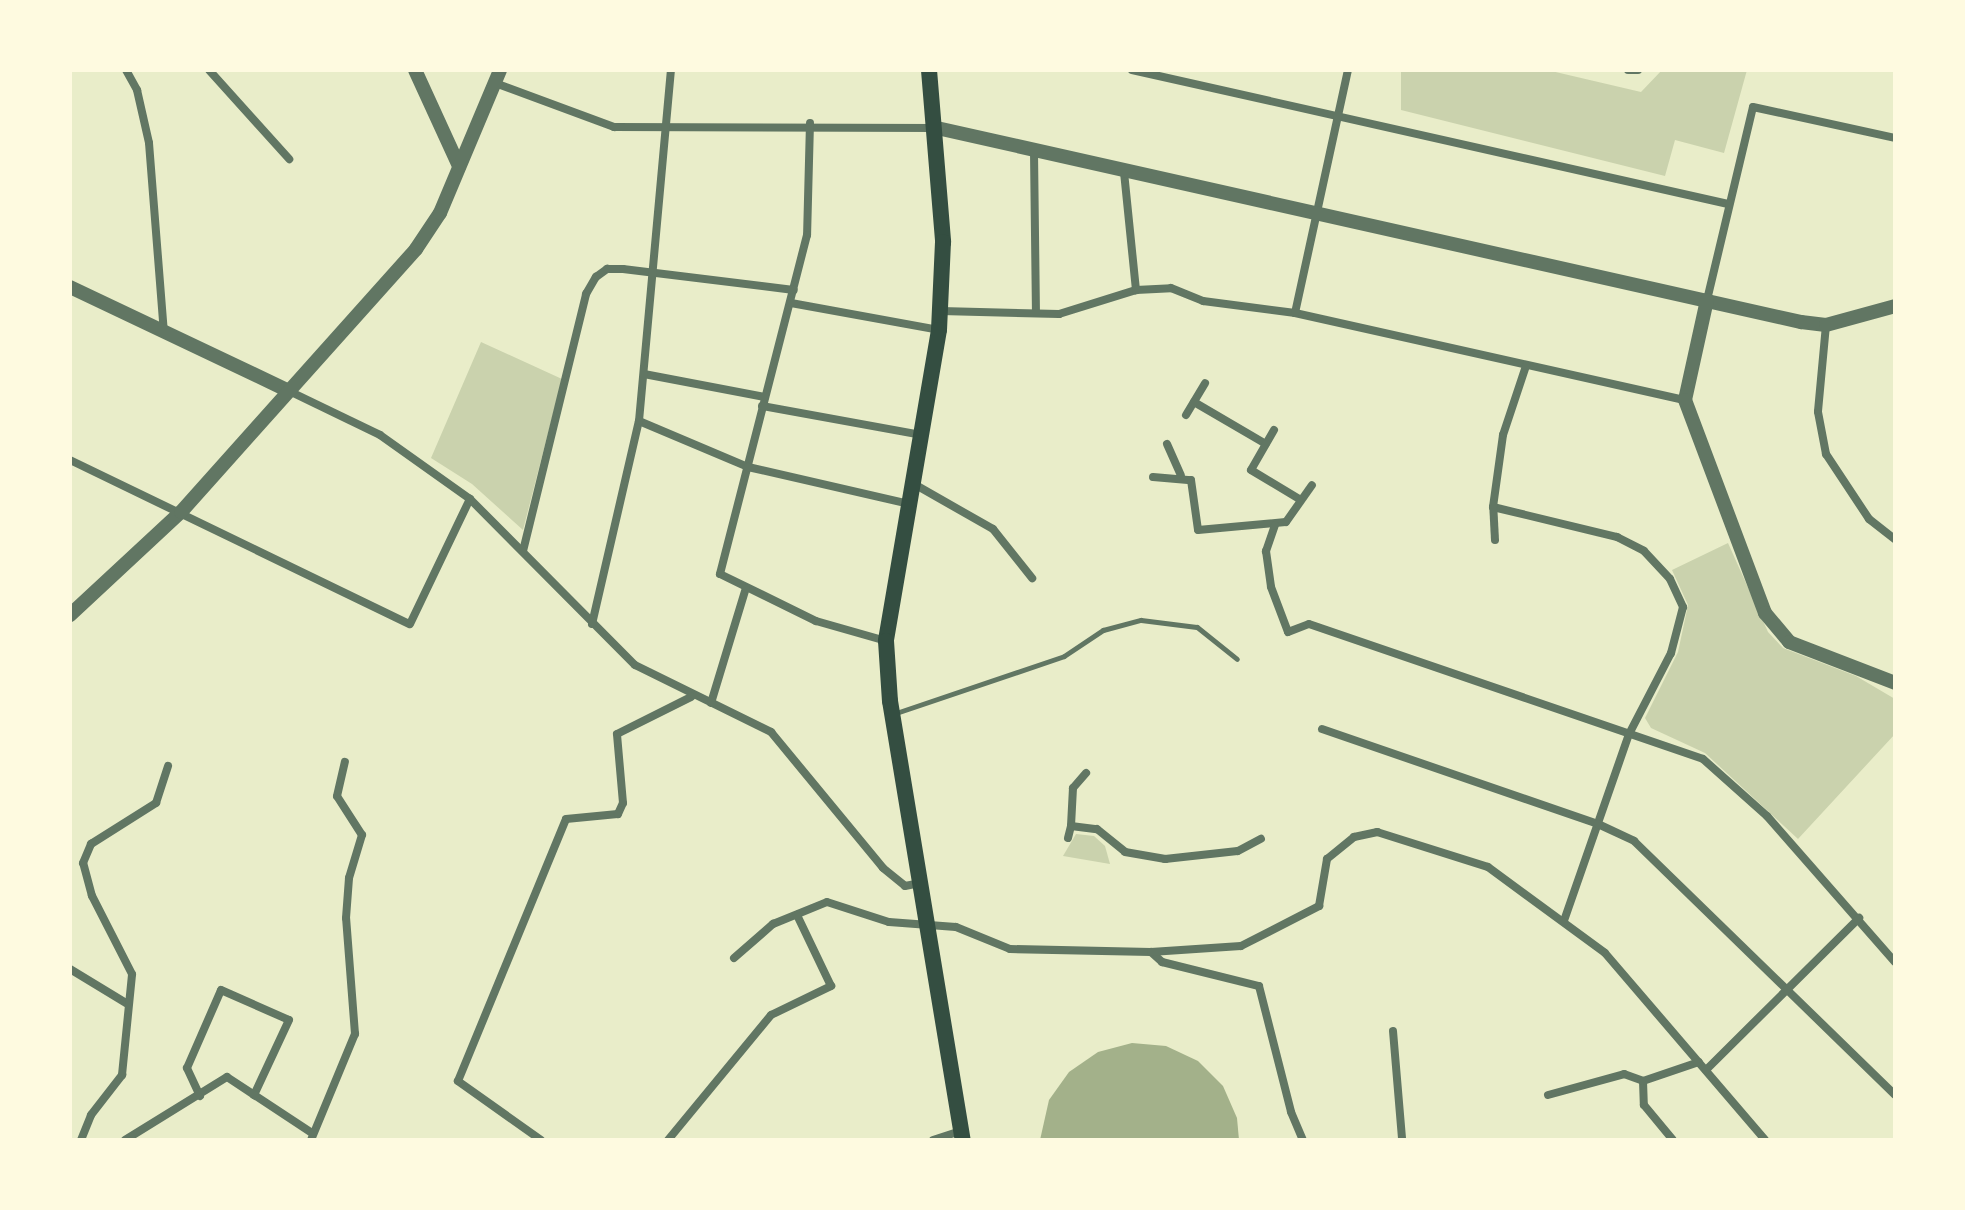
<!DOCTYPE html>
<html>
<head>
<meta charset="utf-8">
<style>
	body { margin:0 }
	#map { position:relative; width:1965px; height:1210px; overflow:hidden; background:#e9edc9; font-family:"Alegreya Sans",sans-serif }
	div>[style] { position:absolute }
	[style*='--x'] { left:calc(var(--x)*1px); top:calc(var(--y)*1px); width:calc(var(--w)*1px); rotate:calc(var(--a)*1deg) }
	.green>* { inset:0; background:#cad2ad }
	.water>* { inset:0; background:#a3b18a }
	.service>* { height:5px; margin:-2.5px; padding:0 2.5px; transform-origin:2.5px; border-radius:2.5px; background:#617663 }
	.minor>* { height:8px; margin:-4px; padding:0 4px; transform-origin:4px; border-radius:4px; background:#617663 }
	.tertiary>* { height:14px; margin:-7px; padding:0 7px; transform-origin:7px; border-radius:7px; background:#617663 }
	.primary>* { height:16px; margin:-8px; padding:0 8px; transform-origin:8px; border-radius:8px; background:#344e41 }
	span { translate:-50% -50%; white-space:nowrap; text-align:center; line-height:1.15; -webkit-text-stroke:7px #fefae0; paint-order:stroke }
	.frame { position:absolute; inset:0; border:72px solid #fefae0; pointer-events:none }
</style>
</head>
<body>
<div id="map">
	<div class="green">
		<div style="clip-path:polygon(1401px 70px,1547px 70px,1641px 92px,1662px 70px,1747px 70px,1724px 153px,1675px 140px,1665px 176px,1401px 110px)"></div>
		<div style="clip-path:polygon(481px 342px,562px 379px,523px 530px,472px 484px,431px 458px)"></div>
		<div style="clip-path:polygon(1728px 543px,1768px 632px,1783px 648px,1856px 676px,1895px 699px,1895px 734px,1798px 839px,1705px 753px,1651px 728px,1645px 718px,1678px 652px,1688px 605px,1672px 570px)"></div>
		<div style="clip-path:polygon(1076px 834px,1094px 836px,1105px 846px,1110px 864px,1063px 856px)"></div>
	</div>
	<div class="water">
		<div style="clip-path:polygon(1132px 1043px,1166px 1046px,1198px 1061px,1223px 1086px,1237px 1118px,1239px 1140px,1040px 1140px,1049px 1100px,1069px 1072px,1098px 1052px)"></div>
	</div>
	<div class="service">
		<div style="--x:896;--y:713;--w:177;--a:-18.7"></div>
		<div style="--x:1064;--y:656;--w:47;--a:-33.7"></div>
		<div style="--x:1103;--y:630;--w:39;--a:-15"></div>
		<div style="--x:1141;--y:620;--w:56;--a:7.1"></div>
		<div style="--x:1197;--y:627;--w:51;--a:38.7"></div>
	</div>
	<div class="minor">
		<div style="--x:126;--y:70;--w:23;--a:61"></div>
		<div style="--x:137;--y:90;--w:54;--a:77.2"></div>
		<div style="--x:149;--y:143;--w:190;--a:85.5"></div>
		<div style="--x:209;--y:70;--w:120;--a:48"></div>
		<div style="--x:1132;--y:70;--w:611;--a:12.67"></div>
		<div style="--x:1628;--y:70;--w:10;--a:0"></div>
		<div style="--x:495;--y:83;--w:127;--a:20.3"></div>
		<div style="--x:614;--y:127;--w:322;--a:0.2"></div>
		<div style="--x:810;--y:123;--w:112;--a:91.5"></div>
		<div style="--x:807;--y:235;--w:350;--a:104.4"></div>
		<div style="--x:720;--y:574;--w:107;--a:26.1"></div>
		<div style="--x:816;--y:621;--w:73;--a:15.9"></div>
		<div style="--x:1034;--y:152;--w:161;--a:89.3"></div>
		<div style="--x:1124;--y:172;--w:119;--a:84.2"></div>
		<div style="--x:1707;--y:300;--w:198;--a:-76.6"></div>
		<div style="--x:1753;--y:107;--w:145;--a:12.3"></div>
		<div style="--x:791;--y:303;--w:150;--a:10.3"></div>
		<div style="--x:941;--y:311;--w:118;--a:1.5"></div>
		<div style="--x:1059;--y:314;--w:81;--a:-17.3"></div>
		<div style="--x:1136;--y:290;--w:35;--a:-3"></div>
		<div style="--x:1171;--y:288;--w:35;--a:22"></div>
		<div style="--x:1203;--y:301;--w:93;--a:7.4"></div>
		<div style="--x:1295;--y:313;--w:400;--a:12.6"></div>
		<div style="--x:1295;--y:313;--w:249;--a:-77.7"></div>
		<div style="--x:1826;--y:325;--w:87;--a:95.3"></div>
		<div style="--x:1818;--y:412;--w:43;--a:79.2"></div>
		<div style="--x:1826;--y:454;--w:78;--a:56.5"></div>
		<div style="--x:1869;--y:519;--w:33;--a:38"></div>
		<div style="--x:644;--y:374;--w:123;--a:10.8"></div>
		<div style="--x:289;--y:391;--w:101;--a:25.8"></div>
		<div style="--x:380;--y:435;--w:110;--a:35.4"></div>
		<div style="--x:470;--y:499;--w:234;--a:45.2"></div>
		<div style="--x:635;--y:665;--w:152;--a:26.2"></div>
		<div style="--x:771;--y:732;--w:176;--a:50.5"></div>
		<div style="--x:883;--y:868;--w:28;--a:39"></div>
		<div style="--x:905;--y:886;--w:15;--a:-11"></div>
		<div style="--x:1194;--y:402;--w:83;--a:30.3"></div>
		<div style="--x:762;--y:406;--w:163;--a:10.3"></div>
		<div style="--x:1186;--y:415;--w:37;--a:-59"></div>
		<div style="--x:639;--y:421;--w:118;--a:22.9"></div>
		<div style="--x:748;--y:467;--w:165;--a:12.9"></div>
		<div style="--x:1274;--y:430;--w:46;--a:119.9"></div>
		<div style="--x:1251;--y:470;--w:58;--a:31"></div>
		<div style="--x:1167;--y:444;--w:34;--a:66"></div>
		<div style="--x:70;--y:460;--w:377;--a:25.8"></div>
		<div style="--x:410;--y:624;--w:139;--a:-64.4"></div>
		<div style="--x:1153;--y:477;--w:38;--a:5"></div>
		<div style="--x:1191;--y:480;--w:50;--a:82"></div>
		<div style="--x:1198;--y:530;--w:88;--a:-5.2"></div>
		<div style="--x:1286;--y:522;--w:45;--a:-54.9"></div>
		<div style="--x:914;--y:484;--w:91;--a:29.7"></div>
		<div style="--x:993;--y:529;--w:63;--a:51.5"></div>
		<div style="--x:1493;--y:507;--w:128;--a:13.6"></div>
		<div style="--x:1617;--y:537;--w:30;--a:27"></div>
		<div style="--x:1644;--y:551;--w:38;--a:47"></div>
		<div style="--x:1670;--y:579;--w:31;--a:65"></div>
		<div style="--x:1683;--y:607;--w:48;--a:104.6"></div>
		<div style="--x:1671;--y:653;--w:91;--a:117.4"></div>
		<div style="--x:1629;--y:734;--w:198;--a:109.2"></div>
		<div style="--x:1275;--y:525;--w:28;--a:109"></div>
		<div style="--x:1266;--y:551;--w:36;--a:82"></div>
		<div style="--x:1271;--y:587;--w:48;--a:69.3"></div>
		<div style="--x:1288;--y:632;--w:22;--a:-21"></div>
		<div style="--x:1309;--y:624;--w:416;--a:18.9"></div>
		<div style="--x:1703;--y:759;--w:86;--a:41.7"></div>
		<div style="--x:1767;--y:816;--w:194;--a:48.8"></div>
		<div style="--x:1495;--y:540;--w:33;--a:-93"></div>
		<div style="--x:1493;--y:507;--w:73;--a:-82.1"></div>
		<div style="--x:1503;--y:435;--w:73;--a:-71.6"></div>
		<div style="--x:523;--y:551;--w:265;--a:-76.2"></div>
		<div style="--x:586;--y:294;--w:20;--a:-60"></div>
		<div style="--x:596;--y:277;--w:14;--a:-36"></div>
		<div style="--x:607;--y:269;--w:16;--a:0"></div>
		<div style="--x:623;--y:269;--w:172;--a:7"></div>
		<div style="--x:592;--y:624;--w:208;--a:-77"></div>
		<div style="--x:639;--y:421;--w:352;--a:-84.8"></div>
		<div style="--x:711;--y:703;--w:120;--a:-73.1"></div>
		<div style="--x:1322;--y:729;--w:292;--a:19"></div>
		<div style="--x:1598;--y:824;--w:40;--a:25"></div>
		<div style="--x:1634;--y:841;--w:364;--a:44.2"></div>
		<div style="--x:1071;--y:826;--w:38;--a:-87"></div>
		<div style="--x:1073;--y:788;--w:20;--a:-49"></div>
		<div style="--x:1068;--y:838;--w:12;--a:-76"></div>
		<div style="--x:1071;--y:826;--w:26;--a:7"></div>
		<div style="--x:1097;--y:829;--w:36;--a:39"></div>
		<div style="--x:1125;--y:852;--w:41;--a:9.9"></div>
		<div style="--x:1165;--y:859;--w:73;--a:-6.3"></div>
		<div style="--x:1238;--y:851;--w:26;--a:-28"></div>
		<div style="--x:1151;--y:952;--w:15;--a:42"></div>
		<div style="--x:1162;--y:962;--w:100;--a:13.9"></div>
		<div style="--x:1259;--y:986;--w:130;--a:75.7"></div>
		<div style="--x:1291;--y:1112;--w:30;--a:67"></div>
		<div style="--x:734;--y:958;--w:52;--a:-41.1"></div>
		<div style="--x:773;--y:924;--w:58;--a:-22.2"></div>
		<div style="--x:827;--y:902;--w:65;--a:17.9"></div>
		<div style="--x:889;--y:922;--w:67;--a:4.3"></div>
		<div style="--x:956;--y:927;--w:58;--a:22.2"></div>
		<div style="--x:1010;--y:949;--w:141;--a:1.2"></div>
		<div style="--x:1151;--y:952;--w:90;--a:-3.8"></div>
		<div style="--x:1241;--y:946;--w:88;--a:-27.1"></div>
		<div style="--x:1319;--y:906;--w:48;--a:-80.3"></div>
		<div style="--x:1327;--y:859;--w:35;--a:-39"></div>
		<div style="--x:1354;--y:837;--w:24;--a:-12"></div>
		<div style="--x:1377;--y:832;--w:116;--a:17.5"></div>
		<div style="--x:1488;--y:867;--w:145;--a:36.3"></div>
		<div style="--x:1605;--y:953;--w:246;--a:49.4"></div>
		<div style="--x:70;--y:969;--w:66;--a:31.3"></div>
		<div style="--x:1393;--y:1031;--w:108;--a:85.2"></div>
		<div style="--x:1706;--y:1070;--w:216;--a:-44.8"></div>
		<div style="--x:1643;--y:1081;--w:24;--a:88"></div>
		<div style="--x:1644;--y:1105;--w:45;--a:50.4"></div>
		<div style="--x:1548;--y:1095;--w:79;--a:-15.4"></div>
		<div style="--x:1624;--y:1074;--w:20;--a:20"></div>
		<div style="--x:1643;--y:1081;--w:59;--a:-18.7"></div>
		<div style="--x:200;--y:1096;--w:31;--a:-115"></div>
		<div style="--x:187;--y:1068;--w:85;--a:-66.4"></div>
		<div style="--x:221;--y:990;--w:74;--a:23.8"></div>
		<div style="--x:289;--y:1020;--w:83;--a:115"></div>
		<div style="--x:81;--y:1140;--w:27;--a:-68"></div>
		<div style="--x:91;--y:1115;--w:51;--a:-52.2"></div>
		<div style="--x:122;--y:1075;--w:101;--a:-84.3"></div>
		<div style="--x:132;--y:974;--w:88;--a:-117.1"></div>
		<div style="--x:92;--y:896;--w:34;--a:-105"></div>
		<div style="--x:83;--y:863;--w:21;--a:-67"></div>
		<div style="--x:91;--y:844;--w:77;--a:-32.2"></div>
		<div style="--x:156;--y:803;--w:39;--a:-72"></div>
		<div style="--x:125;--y:1140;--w:120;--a:-31.7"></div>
		<div style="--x:227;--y:1077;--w:102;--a:33.4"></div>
		<div style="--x:311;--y:1140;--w:115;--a:-67.5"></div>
		<div style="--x:355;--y:1034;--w:116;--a:-94.4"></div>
		<div style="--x:346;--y:918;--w:40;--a:-85.7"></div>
		<div style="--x:349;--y:878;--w:45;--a:-73.2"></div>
		<div style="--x:362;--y:835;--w:46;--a:-122.7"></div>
		<div style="--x:337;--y:796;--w:35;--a:-77"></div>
		<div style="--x:541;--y:1140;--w:102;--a:-144.6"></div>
		<div style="--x:458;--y:1081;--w:283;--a:-67.6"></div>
		<div style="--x:566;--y:819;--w:52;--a:-5.5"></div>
		<div style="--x:618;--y:814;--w:12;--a:-66"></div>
		<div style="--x:623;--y:803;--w:69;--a:-95"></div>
		<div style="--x:617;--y:734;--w:83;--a:-26.6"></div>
		<div style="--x:668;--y:1140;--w:162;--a:-50.5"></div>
		<div style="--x:771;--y:1015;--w:67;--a:-25.8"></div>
		<div style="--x:831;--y:986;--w:79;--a:-115.6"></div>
		<div style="--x:933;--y:1140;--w:29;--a:-18"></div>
	</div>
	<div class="tertiary">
		<div style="--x:415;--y:70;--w:106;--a:65.4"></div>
		<div style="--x:937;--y:128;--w:886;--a:12.66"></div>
		<div style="--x:1801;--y:322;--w:25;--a:7"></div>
		<div style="--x:1826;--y:325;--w:72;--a:-15.4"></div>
		<div style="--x:70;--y:287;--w:242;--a:25.4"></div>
		<div style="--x:1707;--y:300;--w:102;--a:102.4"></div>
		<div style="--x:1685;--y:400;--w:228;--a:69.4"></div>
		<div style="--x:1765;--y:613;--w:38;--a:50"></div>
		<div style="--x:1789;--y:642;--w:114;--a:21.1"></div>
		<div style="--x:70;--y:615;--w:151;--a:-42.9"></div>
		<div style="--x:181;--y:512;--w:353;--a:-48.2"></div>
		<div style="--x:416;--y:249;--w:43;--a:-56.3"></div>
		<div style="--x:440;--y:213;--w:155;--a:-67.2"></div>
	</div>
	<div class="primary">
		<div style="--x:929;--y:70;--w:173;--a:85.3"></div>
		<div style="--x:943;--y:242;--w:88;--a:92.6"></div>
		<div style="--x:939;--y:330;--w:315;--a:99.7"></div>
		<div style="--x:886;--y:641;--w:60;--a:86.2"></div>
		<div style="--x:890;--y:701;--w:445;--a:80.6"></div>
	</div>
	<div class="frame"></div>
</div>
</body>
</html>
